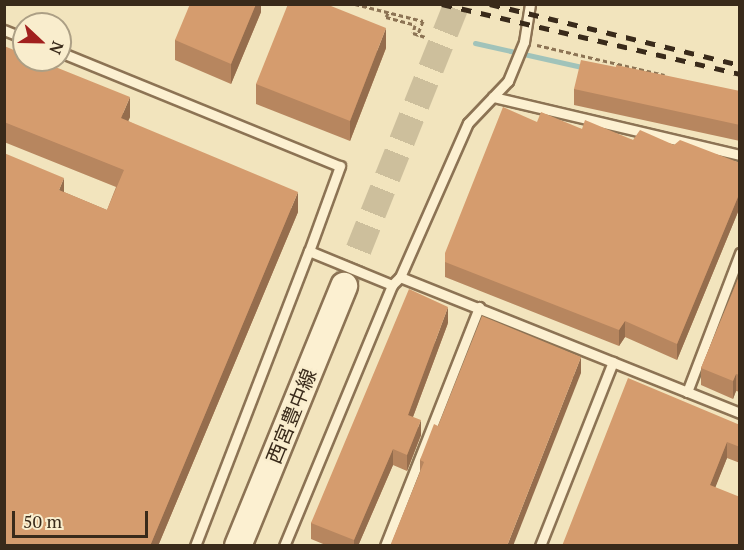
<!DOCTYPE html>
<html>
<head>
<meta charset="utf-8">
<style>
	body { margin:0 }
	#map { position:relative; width:744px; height:550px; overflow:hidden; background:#f2e4bd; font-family:"PT Serif","Noto Sans JP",serif }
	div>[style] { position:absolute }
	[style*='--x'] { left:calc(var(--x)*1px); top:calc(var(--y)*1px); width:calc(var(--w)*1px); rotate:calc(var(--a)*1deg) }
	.stream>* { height:5px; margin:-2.5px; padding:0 2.5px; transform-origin:2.5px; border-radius:2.5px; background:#a1c3ba }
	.secondary-tunnel>* { height:26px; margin-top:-13px; transform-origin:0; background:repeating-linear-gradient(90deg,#cdbf9c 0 26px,transparent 0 39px) }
	.path>* { height:3px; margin-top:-1.5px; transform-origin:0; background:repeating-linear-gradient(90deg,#8c7354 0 4.5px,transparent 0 7.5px) }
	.roads { filter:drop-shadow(2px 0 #8c7354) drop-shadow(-2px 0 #8c7354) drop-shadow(0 2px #8c7354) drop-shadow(0 -2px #8c7354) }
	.service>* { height:9px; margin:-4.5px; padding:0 4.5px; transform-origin:4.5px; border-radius:4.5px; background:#fcf0d1 }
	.secondary>* { height:26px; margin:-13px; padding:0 13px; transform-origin:13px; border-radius:13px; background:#fcf0d1 }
	.rail>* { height:4.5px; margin-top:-2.25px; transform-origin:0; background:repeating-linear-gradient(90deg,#392a1a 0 10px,transparent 0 20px) }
	.wall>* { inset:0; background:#b7865f }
	.shaded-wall>* { inset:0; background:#956d4d }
	.building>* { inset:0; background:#d59c6e }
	span { translate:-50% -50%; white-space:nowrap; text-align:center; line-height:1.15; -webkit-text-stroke:4.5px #f9edcd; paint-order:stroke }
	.street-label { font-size:20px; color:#392a1a }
	.frame { position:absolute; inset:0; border:6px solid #392a1a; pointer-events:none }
	.north { position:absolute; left:12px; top:12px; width:60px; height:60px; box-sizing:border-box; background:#f9edcd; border:2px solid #ac9f85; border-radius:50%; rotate:112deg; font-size:16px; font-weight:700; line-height:24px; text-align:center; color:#392a1a }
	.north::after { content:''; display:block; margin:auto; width:21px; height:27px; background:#a1201e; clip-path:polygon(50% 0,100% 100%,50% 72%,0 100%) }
	.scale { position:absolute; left:12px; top:511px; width:136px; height:27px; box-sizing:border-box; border:3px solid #392a1a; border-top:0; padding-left:8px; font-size:18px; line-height:21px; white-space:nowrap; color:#392a1a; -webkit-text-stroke:4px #f9edcd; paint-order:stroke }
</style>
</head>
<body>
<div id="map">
	<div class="stream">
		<div style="--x:475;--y:43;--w:114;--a:12.7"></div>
	</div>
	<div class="secondary-tunnel">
		<div style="--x:344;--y:286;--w:304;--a:-68.2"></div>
	</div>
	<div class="path">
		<div style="--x:355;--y:4;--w:70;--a:14"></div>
		<div style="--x:423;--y:21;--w:16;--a:112"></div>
		<div style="--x:388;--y:13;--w:4;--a:117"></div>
		<div style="--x:386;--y:17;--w:30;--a:15"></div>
		<div style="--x:415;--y:25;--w:8;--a:104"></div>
		<div style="--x:413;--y:33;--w:13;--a:18"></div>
		<div style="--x:537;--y:45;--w:131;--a:13.2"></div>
	</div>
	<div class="roads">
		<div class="service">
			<div style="--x:4;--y:30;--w:22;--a:22"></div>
			<div style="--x:60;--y:52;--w:302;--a:22.2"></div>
			<div style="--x:340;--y:166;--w:90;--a:110"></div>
			<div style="--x:493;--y:97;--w:254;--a:13.2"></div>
			<div style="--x:400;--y:277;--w:366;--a:21.8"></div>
			<div style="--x:687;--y:392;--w:149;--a:-69.1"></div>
			<div style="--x:195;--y:546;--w:316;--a:-68.9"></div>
			<div style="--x:309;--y:251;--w:90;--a:22.3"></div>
			<div style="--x:284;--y:546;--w:282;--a:-67.5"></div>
			<div style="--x:392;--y:285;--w:11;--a:-45"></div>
			<div style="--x:400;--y:277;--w:168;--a:-66.2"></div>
			<div style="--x:468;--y:123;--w:58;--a:-46.4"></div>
			<div style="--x:508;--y:81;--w:42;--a:-67.7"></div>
			<div style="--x:524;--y:42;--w:38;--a:-81"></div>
			<div style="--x:385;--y:546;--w:257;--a:-68.5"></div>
			<div style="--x:540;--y:546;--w:198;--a:-68.4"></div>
		</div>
		<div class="secondary">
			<div style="--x:238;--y:546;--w:281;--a:-67.8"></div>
		</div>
	</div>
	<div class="rail">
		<div style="--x:442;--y:4;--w:306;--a:13.2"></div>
		<div style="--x:490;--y:4;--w:257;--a:13.7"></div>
	</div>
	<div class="wall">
		<div style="clip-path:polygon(261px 4px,261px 12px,231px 84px,175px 60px,175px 40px)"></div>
		<div style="clip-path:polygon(4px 46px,130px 117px,128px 121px,298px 212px,158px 546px,4px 546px,64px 192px,107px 210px,116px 187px,4px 142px)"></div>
		<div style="clip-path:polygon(386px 48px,350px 141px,256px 104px,256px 84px)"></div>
		<div style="clip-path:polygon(574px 89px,740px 91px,740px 141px,574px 105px)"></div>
		<div style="clip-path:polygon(537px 122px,582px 129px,633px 140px,674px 145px,740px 163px,740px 207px,677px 360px,625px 337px,619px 346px,445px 277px,445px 262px)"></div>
		<div style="clip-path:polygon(740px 274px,740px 392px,736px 391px,733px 399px,701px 385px,701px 368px)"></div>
		<div style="clip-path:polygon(448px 323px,413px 417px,421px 435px,407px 471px,393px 465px,358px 546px,328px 546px,311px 539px,311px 523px)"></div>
		<div style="clip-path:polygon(581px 373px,420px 471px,420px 460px,438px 426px)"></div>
		<div style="clip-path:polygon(740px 425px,740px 463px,727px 458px,715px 487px,562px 546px)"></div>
	</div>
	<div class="shaded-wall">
		<div style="clip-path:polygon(256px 4px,261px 4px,261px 12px,231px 84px,231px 64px)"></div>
		<div style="clip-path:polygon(386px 28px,386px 48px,350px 141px,350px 121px)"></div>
		<div style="clip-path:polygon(130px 97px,130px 117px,121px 138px,121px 118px)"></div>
		<div style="clip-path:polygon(64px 178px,64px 198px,59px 190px)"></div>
		<div style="clip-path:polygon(298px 192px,298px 212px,158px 546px,150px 546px)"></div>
		<div style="clip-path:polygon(740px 192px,740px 207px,677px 360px,677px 344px)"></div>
		<div style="clip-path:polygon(448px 307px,448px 323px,408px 430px,408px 415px)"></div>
		<div style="clip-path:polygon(625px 321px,625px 337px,619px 346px,619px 330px)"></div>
		<div style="clip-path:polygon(581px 357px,581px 373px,513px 546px,507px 546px)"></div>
		<div style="clip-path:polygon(736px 374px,736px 391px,733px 399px,733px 381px)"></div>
		<div style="clip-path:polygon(421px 420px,421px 435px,407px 471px,407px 455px)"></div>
		<div style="clip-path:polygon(727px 442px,727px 458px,710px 501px,710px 485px)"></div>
		<div style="clip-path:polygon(393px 449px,393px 465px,358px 546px,354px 546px,354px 540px)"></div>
	</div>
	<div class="building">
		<div style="clip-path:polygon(190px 4px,256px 4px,231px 64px,175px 40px)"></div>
		<div style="clip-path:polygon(288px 4px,326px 4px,386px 28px,350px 121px,256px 84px)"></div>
		<div style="clip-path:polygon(4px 46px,24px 54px,24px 60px,38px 60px,130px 97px,121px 118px,298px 192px,150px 546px,4px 546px,4px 153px,64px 178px,59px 190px,107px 210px,124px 170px,4px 122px)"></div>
		<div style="clip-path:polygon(581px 60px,616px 67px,616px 65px,740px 91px,740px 125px,574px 89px)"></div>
		<div style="clip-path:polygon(503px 107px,537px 122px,541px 112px,582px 129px,585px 120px,633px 140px,640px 130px,674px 145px,680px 140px,740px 163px,740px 192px,677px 344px,625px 321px,619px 330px,445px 262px,445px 253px)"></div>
		<div style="clip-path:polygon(740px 274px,740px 375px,736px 374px,733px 381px,701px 368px)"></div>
		<div style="clip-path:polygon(409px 289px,448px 307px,408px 415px,421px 420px,407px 455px,393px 449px,354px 540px,311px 523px)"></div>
		<div style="clip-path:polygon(482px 316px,581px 357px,507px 546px,390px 546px,424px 462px,420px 460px,434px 424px,438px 426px)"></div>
		<div style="clip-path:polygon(628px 378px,740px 425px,740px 447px,727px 442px,710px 485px,740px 497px,740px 546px,562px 546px)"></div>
	</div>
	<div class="street-label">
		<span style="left:291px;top:416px;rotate:-68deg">西宮豊中線</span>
	</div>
	<div class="frame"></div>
	<div class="north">N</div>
	<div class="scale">50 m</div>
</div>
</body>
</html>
